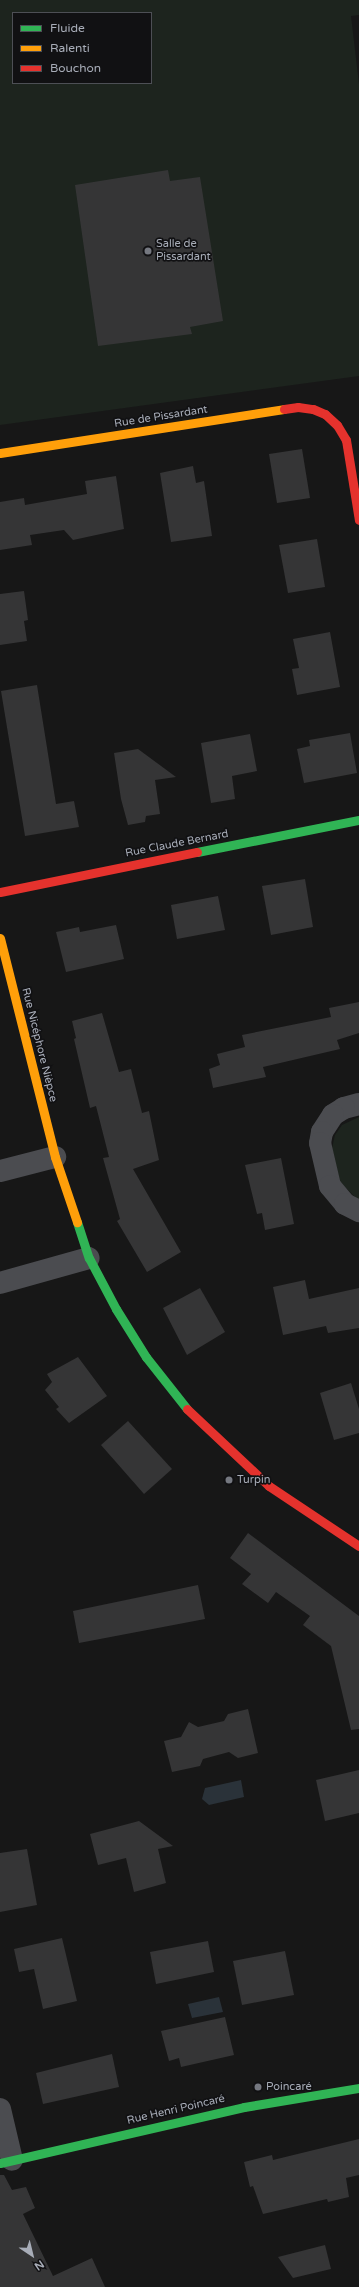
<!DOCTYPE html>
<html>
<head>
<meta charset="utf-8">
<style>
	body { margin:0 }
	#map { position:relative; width:359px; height:2287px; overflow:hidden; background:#171717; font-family:"Varela Round",sans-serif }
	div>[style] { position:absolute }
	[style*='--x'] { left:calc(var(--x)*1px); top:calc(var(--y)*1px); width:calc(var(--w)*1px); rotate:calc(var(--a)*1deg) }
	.green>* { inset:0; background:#1d241e }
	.water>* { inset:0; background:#2a3239 }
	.building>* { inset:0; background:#353536 }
	.street>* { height:22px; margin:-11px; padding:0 11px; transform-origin:11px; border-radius:11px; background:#4b4c50 }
	.fast>* { height:9px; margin:-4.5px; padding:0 4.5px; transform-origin:4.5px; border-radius:4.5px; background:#30b455 }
	.slow>* { height:9px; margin:-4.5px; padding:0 4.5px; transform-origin:4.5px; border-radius:4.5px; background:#ff9f0a }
	.jam>* { height:9px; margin:-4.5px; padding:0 4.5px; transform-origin:4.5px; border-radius:4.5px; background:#e5322d }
	.dots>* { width:11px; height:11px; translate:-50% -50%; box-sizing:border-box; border:2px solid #111113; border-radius:50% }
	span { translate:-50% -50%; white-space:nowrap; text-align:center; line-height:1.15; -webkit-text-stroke:3.5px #111113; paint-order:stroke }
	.poi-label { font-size:11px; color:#a8adb8 }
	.left { translate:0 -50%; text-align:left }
	.street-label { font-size:11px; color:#a8adb8 }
	.legend { position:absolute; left:12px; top:12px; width:140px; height:72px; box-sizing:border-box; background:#111113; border:1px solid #4d4f55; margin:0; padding:5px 7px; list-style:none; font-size:12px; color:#a8adb8 }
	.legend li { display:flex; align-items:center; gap:8px; height:20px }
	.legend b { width:20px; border:1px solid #4d4f55 }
	.north { position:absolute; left:12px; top:2235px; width:40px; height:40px; -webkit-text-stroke:3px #111113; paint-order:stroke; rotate:145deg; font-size:11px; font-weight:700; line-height:16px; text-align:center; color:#a8adb8 }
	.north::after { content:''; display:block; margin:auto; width:14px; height:18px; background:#a8adb8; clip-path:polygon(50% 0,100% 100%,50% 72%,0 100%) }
</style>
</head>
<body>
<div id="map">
	<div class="green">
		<div style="clip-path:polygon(evenodd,0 0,359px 0,359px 15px,351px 16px,359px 84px,359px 376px,0 425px,0 0,13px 13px,151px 13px,151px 83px,13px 83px,13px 13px)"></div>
		<div style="clip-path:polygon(359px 1117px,359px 1201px,340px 1182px,332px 1148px,335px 1135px,342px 1125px)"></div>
	</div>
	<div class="water">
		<div style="clip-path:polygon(241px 1780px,244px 1797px,209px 1805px,202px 1799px,205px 1788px)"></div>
		<div style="clip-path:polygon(219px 1997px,223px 2012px,192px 2018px,188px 2004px)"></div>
	</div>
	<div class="building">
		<div style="clip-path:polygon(168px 170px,170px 181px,200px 177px,223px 321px,190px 327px,192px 334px,98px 346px,75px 185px)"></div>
		<div style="clip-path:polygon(302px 449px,310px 498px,277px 503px,269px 454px)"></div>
		<div style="clip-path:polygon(193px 466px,196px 483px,204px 481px,212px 536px,171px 542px,160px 473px)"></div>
		<div style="clip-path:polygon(116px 476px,124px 529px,73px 540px,64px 530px,30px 535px,32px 545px,0 550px,0 502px,24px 498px,25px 505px,87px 494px,85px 481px)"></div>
		<div style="clip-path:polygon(317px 539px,325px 587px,288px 593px,279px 545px)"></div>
		<div style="clip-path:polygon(24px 591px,28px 620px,24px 621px,27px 641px,0 645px,0 594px)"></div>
		<div style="clip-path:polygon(330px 632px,340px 687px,297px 695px,292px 669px,299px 668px,293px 639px)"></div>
		<div style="clip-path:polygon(37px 685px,56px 804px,74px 801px,79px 827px,25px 836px,1px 691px)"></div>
		<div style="clip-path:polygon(350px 733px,357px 773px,304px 783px,297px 749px,310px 746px,309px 740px)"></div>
		<div style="clip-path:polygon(250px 734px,257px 771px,232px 776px,235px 799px,211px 803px,201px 743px)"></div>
		<div style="clip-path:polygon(138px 749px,176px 777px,155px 780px,160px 814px,146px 816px,145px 822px,128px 825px,121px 799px,114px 753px)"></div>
		<div style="clip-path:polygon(305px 879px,313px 927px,271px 935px,262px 886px)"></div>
		<div style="clip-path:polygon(218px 896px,225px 930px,177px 939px,171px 905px)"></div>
		<div style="clip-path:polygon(116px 925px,124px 959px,66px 972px,56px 932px,79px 927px,80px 932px)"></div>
		<div style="clip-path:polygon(359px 1002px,359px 1033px,337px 1040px,340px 1049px,263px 1067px,266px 1077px,213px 1088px,209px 1069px,220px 1065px,217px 1054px,245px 1047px,242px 1035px,331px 1017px,329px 1008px)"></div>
		<div style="clip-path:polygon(102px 1013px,119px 1072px,131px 1069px,142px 1113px,149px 1111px,159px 1160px,133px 1169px,181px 1252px,147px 1272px,117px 1221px,120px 1219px,103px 1158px,109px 1157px,96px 1106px,90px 1108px,74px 1039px,76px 1038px,72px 1021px)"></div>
		<div style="clip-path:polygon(281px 1158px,294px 1224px,265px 1230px,262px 1213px,257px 1214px,245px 1165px)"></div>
		<div style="clip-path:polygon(305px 1280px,309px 1299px,359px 1288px,359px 1328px,328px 1333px,326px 1326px,283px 1335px,273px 1287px)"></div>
		<div style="clip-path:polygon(200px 1288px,225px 1332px,187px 1355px,163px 1308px)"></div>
		<div style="clip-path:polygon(78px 1357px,107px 1396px,69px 1423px,56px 1409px,59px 1407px,45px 1390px,52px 1382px,47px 1374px)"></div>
		<div style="clip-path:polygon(351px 1383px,359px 1409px,359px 1433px,334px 1440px,320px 1393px)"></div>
		<div style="clip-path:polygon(128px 1421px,172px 1469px,144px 1494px,101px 1445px)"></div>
		<div style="clip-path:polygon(248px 1533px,359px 1616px,359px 1729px,351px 1730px,331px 1646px,303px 1625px,310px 1616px,276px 1592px,268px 1603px,242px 1584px,251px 1574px,230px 1558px)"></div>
		<div style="clip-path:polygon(198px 1585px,205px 1619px,79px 1643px,73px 1611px)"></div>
		<div style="clip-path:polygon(248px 1709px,258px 1753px,238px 1758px,229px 1752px,203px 1759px,200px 1766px,172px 1772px,164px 1741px,181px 1737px,189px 1722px,198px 1727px,224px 1721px,228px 1714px)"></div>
		<div style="clip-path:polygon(359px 1770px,359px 1813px,325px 1821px,316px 1780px)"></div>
		<div style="clip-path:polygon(139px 1821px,173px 1846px,158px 1849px,166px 1883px,134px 1892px,126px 1858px,98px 1865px,90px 1834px)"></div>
		<div style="clip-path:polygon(27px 1849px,37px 1905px,0 1912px,0 1853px)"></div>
		<div style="clip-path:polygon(62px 1938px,77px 2001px,43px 2009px,34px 1969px,19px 1972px,14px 1949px)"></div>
		<div style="clip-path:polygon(208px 1941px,214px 1972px,156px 1984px,150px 1952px)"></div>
		<div style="clip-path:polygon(285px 1951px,294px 1995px,242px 2005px,233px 1961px)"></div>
		<div style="clip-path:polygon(225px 2017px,234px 2055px,181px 2067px,179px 2058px,169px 2061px,161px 2031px)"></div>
		<div style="clip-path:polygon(112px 2054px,119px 2087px,43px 2104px,36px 2073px)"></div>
		<div style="clip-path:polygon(359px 2139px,359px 2175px,346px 2178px,349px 2197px,328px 2202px,327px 2199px,263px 2214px,253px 2186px,250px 2187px,244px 2162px,272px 2155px,273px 2160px)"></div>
		<div style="clip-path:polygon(0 2175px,4px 2175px,12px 2190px,26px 2187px,35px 2208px,23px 2214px,53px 2276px,92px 2258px,105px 2287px,0 2287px)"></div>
		<div style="clip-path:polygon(325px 2245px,331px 2269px,293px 2278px,278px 2257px)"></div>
	</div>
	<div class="street">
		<div style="--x:359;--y:1104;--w:16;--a:165"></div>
		<div style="--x:344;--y:1108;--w:13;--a:148"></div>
		<div style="--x:333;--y:1115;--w:20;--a:123"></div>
		<div style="--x:322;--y:1132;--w:11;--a:100"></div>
		<div style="--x:320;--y:1143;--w:44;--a:76.9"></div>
		<div style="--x:330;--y:1186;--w:23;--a:50"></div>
		<div style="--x:345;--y:1204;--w:16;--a:27"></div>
		<div style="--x:0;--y:1171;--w:57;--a:-14.3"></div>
		<div style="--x:0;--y:1283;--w:92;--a:-15.7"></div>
		<div style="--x:0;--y:2109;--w:52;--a:76.8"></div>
	</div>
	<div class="fast">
		<div style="--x:197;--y:852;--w:165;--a:-11.2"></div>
		<div style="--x:77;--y:1222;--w:38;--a:72"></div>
		<div style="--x:89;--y:1258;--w:58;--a:62.1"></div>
		<div style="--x:116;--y:1309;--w:57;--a:58"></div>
		<div style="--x:146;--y:1357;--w:66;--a:51.7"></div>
		<div style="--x:0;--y:2163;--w:250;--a:-12.9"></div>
		<div style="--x:244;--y:2107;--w:117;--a:-9.4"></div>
	</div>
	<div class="slow">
		<div style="--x:0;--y:453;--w:287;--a:-8.8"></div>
		<div style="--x:0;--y:938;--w:226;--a:75.9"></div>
		<div style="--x:55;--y:1157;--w:69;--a:71.3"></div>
	</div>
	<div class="jam">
		<div style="--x:284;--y:409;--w:14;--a:-8"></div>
		<div style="--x:298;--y:407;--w:15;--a:8"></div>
		<div style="--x:313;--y:409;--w:13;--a:23"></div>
		<div style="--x:325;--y:414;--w:16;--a:43"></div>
		<div style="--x:337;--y:425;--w:17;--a:59"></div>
		<div style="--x:346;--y:440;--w:81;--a:80.8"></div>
		<div style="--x:0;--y:892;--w:201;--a:-11.5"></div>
		<div style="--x:187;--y:1409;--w:112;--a:43.2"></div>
		<div style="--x:269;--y:1486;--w:108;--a:33.7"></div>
	</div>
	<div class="dots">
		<div style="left:148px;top:251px;background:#757880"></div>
		<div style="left:229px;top:1480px;background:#757880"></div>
		<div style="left:258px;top:2087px;background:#757880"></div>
	</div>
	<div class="poi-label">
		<span class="left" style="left:156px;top:251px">Salle de<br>Pissardant</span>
		<span class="left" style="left:237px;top:1480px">Turpin</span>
		<span class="left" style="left:266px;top:2087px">Poincaré</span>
	</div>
	<div class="street-label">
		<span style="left:161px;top:417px;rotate:-9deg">Rue de Pissardant</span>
		<span style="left:177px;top:844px;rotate:-11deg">Rue Claude Bernard</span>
		<span style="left:39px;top:1045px;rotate:76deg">Rue Nicéphore Nièpce</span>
		<span style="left:176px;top:2110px;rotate:-13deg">Rue Henri Poincaré</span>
	</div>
	<ul class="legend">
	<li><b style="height:5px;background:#30b455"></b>Fluide</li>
	<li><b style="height:5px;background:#ff9f0a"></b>Ralenti</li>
	<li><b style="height:5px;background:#e5322d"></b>Bouchon</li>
	</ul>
	<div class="north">N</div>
</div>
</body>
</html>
